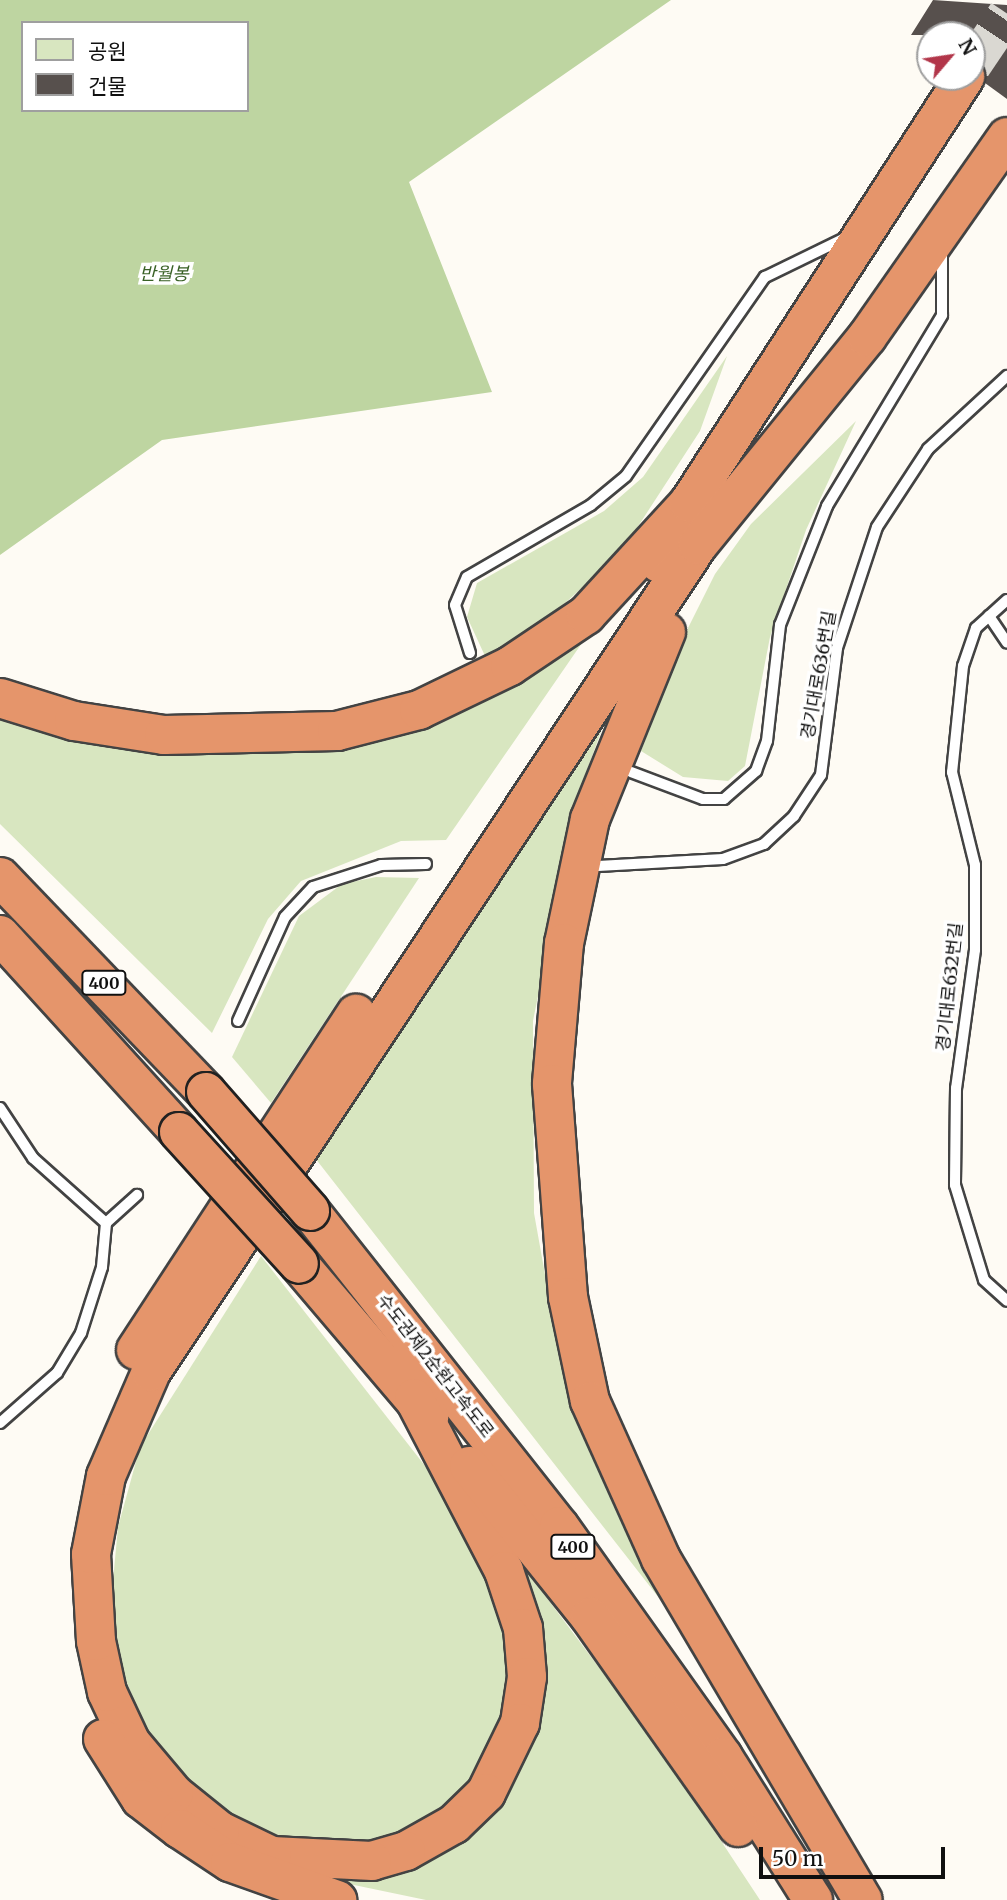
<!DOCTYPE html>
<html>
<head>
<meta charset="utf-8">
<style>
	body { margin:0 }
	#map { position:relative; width:1007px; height:1900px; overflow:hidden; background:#fefbf4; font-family:Merriweather,"Noto Sans KR",serif }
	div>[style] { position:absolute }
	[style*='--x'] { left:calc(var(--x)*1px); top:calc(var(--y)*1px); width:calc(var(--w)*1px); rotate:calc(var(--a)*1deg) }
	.green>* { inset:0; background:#d8e6c0 }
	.forest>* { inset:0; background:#bed5a1 }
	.building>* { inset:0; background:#57504d }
	.highway-tunnel>* { height:38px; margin-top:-19px; transform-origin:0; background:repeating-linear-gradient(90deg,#dad8d2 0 38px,transparent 0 57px) }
	.roads { filter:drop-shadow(2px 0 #434343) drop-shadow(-2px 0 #434343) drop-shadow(0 2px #434343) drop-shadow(0 -2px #434343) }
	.lane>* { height:10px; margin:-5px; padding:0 5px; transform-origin:5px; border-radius:5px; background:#fff }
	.highway>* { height:38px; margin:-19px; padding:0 19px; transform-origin:19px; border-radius:19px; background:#e5956b }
	.bridges { filter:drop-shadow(2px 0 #212121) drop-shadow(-2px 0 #212121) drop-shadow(0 2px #212121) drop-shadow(0 -2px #212121) }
	.highway-bridge>* { height:38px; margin:-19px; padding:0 19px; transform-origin:19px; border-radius:19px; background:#e5956b }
	span { translate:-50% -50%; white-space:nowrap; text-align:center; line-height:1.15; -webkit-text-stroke:7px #fff; paint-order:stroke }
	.shield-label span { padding:2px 5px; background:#fff; border:2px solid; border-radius:5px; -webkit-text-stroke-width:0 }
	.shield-label { font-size:16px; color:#101010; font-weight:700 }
	.park-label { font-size:18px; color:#396126; font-style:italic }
	.street-label { font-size:18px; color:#101010 }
	.legend { position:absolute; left:21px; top:21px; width:228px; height:91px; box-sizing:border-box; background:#fff; border:2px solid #9f9f9f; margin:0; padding:9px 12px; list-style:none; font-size:21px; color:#101010 }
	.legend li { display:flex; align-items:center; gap:14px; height:35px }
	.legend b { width:35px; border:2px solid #9f9f9f }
	.north { position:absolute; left:916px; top:21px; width:70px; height:70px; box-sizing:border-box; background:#fff; border:2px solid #9f9f9f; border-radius:50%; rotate:61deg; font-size:19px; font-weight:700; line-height:28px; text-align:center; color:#101010 }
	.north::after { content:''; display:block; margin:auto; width:24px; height:32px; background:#b2364a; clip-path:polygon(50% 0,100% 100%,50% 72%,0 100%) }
	.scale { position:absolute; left:759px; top:1847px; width:186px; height:32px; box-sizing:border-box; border:4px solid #101010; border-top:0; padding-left:9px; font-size:21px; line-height:24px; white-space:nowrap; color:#101010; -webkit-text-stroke:5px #fff; paint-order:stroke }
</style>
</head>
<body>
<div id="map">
	<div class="green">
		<div style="clip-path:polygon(727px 356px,700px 431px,622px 551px,539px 627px,485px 656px,467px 617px,477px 583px,604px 511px,643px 477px)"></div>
		<div style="clip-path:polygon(856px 421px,806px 530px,770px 637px,745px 766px,728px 781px,683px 777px,641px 751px,683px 638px,715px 574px,751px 524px)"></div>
		<div style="clip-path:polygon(593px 627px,446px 840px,401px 841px,301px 881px,268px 919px,212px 1033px,0 824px,0 713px,312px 746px)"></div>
		<div style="clip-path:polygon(606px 718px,579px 792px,533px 1021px,534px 1213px,560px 1358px,592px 1457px,659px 1598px,315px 1158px)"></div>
		<div style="clip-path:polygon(376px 877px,419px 878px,271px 1103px,232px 1057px,299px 916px,342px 884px)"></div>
		<div style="clip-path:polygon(261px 1256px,458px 1508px,486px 1564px,510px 1654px,500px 1738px,476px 1779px,411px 1833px,365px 1846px,285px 1839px,227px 1815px,151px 1741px,120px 1666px,111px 1602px,118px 1527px,140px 1447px)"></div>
		<div style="clip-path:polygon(523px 1566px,663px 1753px,760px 1900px,426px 1900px,306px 1875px,467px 1831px,538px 1624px)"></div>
	</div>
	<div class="forest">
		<div style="clip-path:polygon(evenodd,0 0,671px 0,409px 182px,492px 392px,162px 440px,0 555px,0 0,23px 23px,247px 23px,247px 110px,23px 110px,23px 23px)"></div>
	</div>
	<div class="building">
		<div style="clip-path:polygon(933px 0,1007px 5px,1007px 99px,985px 83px,985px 68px,972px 57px,972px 35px,911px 35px)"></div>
	</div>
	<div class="highway-tunnel">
		<div style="--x:972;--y:66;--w:63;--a:-56.1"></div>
	</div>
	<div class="roads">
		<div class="lane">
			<div style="--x:1007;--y:600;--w:42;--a:137.9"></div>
			<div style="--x:976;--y:628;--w:40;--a:108.9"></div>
			<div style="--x:963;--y:666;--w:107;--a:95.9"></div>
			<div style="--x:952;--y:772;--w:96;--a:76.1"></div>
			<div style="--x:975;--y:865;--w:85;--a:90"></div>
			<div style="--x:975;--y:950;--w:139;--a:97.8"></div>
			<div style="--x:956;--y:1088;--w:97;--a:90.6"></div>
			<div style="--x:955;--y:1185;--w:99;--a:73"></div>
			<div style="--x:984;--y:1280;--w:31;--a:42"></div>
			<div style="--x:989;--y:616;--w:32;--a:56"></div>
			<div style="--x:470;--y:653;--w:50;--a:-107.4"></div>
			<div style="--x:455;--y:605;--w:30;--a:-67"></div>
			<div style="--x:467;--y:577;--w:143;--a:-30.1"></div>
			<div style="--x:591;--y:505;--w:45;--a:-39.6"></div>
			<div style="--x:626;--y:476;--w:243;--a:-55.1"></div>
			<div style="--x:765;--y:277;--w:91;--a:-26"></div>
			<div style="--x:631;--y:772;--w:77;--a:20.6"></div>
			<div style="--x:703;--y:799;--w:21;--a:0"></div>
			<div style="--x:724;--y:799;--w:43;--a:-41.2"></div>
			<div style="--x:756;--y:771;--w:32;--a:-70"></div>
			<div style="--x:767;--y:741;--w:117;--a:-83.6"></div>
			<div style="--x:780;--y:625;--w:128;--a:-68.4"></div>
			<div style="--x:827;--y:506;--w:223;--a:-58.9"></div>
			<div style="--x:942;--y:315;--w:63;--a:-90"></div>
			<div style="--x:598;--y:866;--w:125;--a:-3.2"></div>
			<div style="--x:723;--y:859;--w:44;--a:-20.1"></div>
			<div style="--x:764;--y:844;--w:41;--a:-43"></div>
			<div style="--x:794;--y:816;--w:49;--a:-56.6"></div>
			<div style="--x:821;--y:775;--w:128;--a:-82.8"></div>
			<div style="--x:837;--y:648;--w:127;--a:-71.7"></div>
			<div style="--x:877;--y:527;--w:93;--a:-56.8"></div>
			<div style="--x:928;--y:449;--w:108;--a:-42.7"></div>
			<div style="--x:238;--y:1021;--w:114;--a:-65.7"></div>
			<div style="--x:285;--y:917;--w:41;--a:-47"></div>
			<div style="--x:313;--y:887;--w:71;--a:-17.9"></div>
			<div style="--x:381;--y:865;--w:45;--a:-1.3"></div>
			<div style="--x:0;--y:1108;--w:60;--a:56.6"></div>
			<div style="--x:33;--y:1158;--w:98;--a:41.7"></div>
			<div style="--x:0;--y:1423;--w:76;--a:-41.3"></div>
			<div style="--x:57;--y:1373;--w:47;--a:-59"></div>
			<div style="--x:81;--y:1333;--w:69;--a:-72.3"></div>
			<div style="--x:102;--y:1267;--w:44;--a:-84.8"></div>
			<div style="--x:106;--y:1223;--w:42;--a:-42.1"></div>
		</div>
		<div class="highway">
			<div style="--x:659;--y:563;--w:46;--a:-57.3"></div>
			<div style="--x:684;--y:524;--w:22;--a:-77"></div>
			<div style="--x:666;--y:632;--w:202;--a:112.1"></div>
			<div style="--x:590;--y:819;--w:127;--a:101.8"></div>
			<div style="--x:564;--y:943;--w:142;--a:94.9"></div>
			<div style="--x:552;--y:1084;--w:214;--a:85.7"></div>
			<div style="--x:568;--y:1297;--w:106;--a:78.1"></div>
			<div style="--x:590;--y:1401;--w:173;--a:65.8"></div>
			<div style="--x:661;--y:1559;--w:396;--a:59.4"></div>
			<div style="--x:0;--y:698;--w:77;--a:17.3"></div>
			<div style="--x:74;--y:721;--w:91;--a:8.8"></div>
			<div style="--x:164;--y:735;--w:173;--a:-1.3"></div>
			<div style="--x:337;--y:731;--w:85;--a:-14.4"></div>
			<div style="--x:419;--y:710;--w:101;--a:-25.8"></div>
			<div style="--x:510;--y:666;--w:92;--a:-33.9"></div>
			<div style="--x:586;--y:615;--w:152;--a:-47.4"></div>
			<div style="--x:689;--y:503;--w:508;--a:-57.06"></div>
			<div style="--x:0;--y:877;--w:298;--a:46.2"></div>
			<div style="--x:0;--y:935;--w:266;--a:47.7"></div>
			<div style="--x:310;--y:1211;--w:402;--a:51.7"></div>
			<div style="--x:559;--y:1526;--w:283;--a:54.6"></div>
			<div style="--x:723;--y:1757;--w:169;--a:57.8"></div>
			<div style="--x:299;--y:1264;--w:201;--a:49.6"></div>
			<div style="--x:136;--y:1350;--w:402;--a:-56.8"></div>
			<div style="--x:414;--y:1398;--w:195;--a:62.5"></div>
			<div style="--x:504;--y:1571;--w:60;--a:71.6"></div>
			<div style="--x:523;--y:1628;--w:49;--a:85.3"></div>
			<div style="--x:527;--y:1677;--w:47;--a:98.7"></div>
			<div style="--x:520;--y:1723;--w:78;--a:115.9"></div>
			<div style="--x:486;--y:1793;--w:45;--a:135.9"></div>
			<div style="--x:454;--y:1824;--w:55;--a:150.6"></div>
			<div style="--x:406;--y:1851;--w:35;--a:164"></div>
			<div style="--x:372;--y:1861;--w:100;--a:-177.1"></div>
			<div style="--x:272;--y:1856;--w:58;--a:-154.3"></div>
			<div style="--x:220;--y:1831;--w:59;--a:-141.2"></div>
			<div style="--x:174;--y:1794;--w:67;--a:-130.1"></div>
			<div style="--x:131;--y:1743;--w:56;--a:-115.2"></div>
			<div style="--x:107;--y:1692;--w:52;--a:-102.2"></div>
			<div style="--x:96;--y:1641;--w:87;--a:-93.3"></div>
			<div style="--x:91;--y:1554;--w:79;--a:-79.1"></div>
			<div style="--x:106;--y:1476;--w:113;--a:-66.6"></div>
			<div style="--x:151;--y:1372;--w:992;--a:-56.52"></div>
			<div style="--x:698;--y:545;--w:268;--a:-50.9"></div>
			<div style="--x:867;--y:337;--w:244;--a:-55"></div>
			<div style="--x:469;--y:1466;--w:193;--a:51.3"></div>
			<div style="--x:590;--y:1617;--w:257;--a:54.8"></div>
			<div style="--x:103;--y:1739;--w:71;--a:57.7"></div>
			<div style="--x:141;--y:1799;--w:49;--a:37.6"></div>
			<div style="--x:180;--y:1829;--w:60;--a:33.4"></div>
			<div style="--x:230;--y:1862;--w:114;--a:19.6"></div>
		</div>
	</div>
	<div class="bridges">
		<div class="highway-bridge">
			<div style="--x:206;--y:1092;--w:158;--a:48.8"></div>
			<div style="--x:179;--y:1132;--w:178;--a:47.7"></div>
		</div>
	</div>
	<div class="shield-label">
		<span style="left:104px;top:983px">400</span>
		<span style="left:573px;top:1547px">400</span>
	</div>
	<div class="park-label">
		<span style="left:164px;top:274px">반월봉</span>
	</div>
	<div class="street-label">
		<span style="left:819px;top:675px;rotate:-80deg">경기대로636번길</span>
		<span style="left:950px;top:987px;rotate:-84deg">경기대로632번길</span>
		<span style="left:435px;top:1366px;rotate:52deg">수도권제2순환고속도로</span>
	</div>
	<ul class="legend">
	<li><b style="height:19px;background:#d8e6c0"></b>공원</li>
	<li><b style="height:19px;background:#57504d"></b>건물</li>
	</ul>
	<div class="north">N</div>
	<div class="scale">50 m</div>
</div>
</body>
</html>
